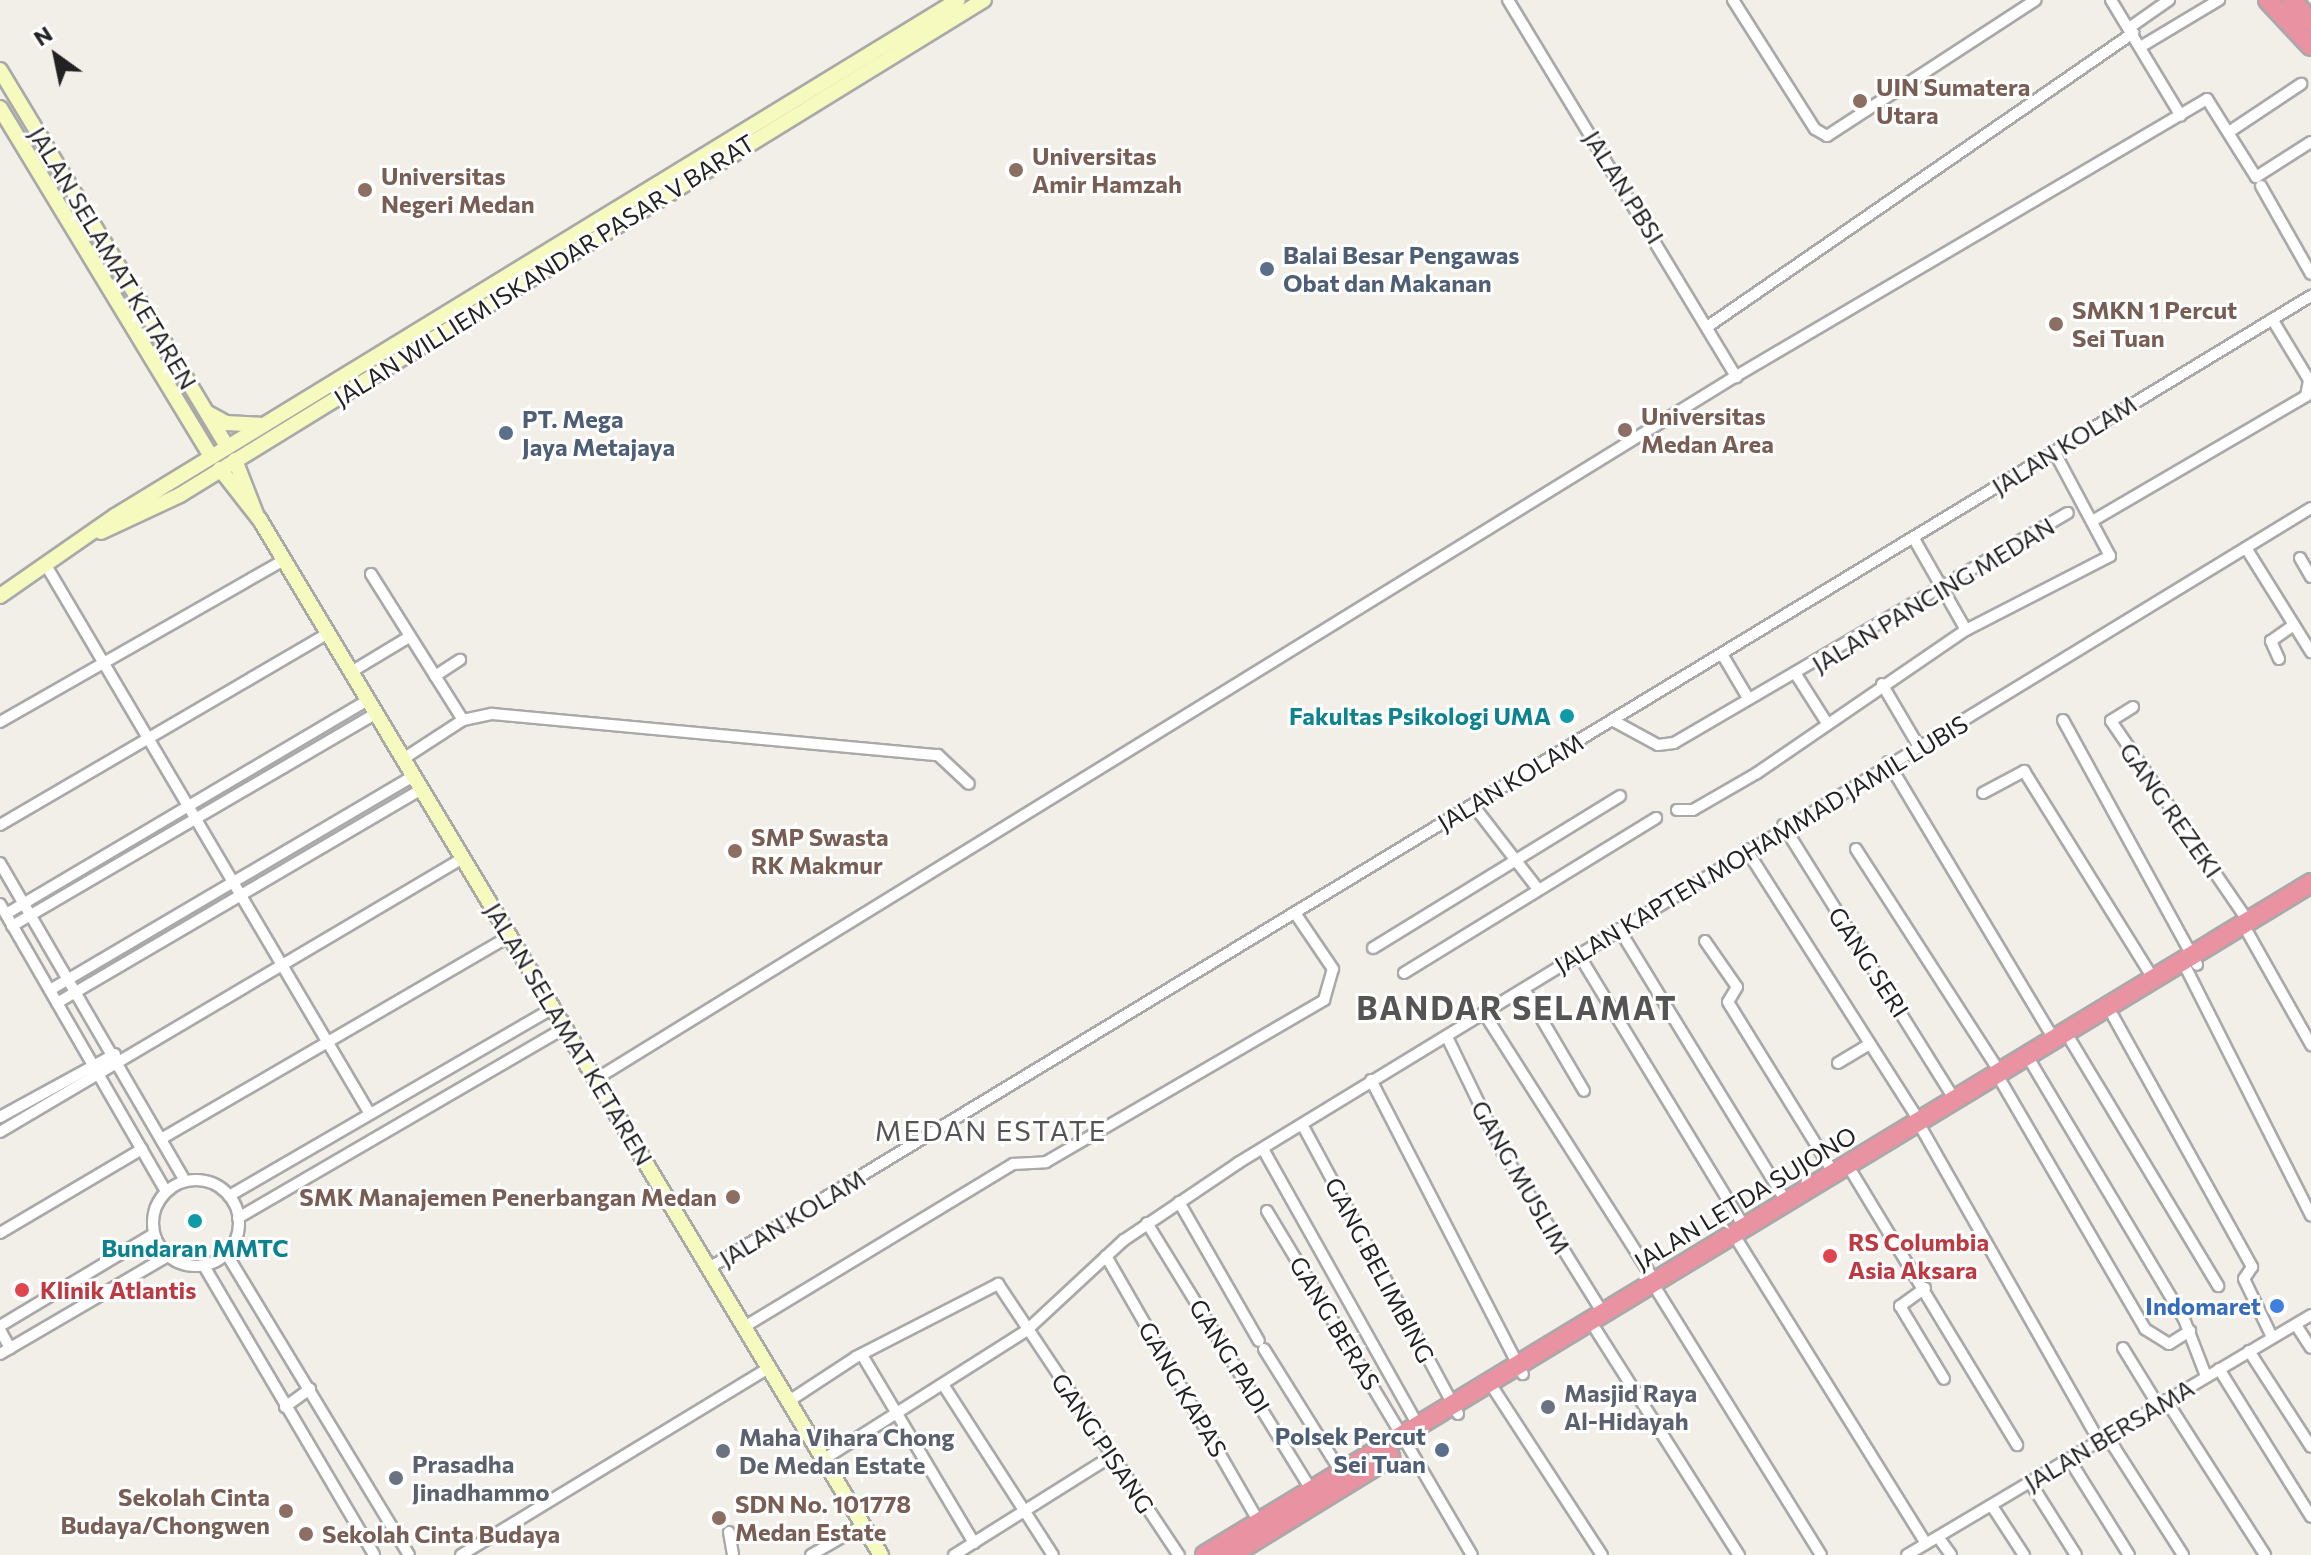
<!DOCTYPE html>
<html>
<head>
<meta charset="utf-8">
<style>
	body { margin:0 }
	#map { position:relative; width:2311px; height:1555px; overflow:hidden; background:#f2efe9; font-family:Commissioner,sans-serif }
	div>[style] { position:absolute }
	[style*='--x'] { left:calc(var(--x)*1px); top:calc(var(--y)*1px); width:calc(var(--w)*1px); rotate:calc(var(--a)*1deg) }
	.roads { filter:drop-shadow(2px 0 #a9a9a9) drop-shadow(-2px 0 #a9a9a9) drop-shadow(0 2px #a9a9a9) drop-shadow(0 -2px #a9a9a9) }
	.street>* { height:10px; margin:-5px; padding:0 5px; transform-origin:5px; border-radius:5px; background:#fff }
	.street>.ring { margin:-5px; padding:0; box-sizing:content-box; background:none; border:10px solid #fff; border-radius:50% }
	.secondary>* { height:14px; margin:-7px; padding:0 7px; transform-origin:7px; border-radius:7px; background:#f7fabf }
	.highway>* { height:18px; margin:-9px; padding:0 9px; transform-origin:9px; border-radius:9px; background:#e892a2 }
	.dots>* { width:22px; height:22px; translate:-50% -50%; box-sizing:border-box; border:4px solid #fff; border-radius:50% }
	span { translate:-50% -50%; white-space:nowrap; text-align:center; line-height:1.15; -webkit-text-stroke:6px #fff; paint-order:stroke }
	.education-label { font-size:24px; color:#785e54; font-weight:700 }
	.left { translate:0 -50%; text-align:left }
	.right { translate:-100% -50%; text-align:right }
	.street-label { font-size:24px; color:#222 }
	.service-label { font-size:24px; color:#4e5e75; font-weight:700 }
	.culture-label { font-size:24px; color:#0d838f; font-weight:700 }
	.health-label { font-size:24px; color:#be3a42; font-weight:700 }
	.shop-label { font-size:24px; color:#366cbe; font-weight:700 }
	.worship-label { font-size:24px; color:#5b616d; font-weight:700 }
	.quarter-label { font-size:28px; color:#555; letter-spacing:2px }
	.district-label { font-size:32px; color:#555; font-weight:700; letter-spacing:2px }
	.north { position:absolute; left:16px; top:16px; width:80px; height:80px; -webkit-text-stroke:6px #fff; paint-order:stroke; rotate:327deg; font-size:22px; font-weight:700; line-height:32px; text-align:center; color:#222 }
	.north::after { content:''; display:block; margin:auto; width:28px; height:36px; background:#222; clip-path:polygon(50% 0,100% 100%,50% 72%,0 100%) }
</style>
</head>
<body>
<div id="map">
	<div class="roads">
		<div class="street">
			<div style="--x:1508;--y:0;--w:441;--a:58.8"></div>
			<div style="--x:1733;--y:0;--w:153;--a:57.6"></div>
			<div style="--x:1815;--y:129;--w:14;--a:30"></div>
			<div style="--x:1827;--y:136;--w:249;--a:-33.1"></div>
			<div style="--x:2111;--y:0;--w:135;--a:58.9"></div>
			<div style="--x:2129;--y:28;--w:49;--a:-35"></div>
			<div style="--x:2142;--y:46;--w:90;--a:-30.9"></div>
			<div style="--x:2229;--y:132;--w:87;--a:-33.7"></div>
			<div style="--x:2261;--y:186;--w:101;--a:60.4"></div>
			<div style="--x:1707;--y:327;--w:518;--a:-34.61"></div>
			<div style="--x:2094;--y:520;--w:246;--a:-30.3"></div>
			<div style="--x:2306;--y:396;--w:16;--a:-79"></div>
			<div style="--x:2309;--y:380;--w:71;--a:-121.2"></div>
			<div style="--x:2246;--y:548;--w:123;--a:58"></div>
			<div style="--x:2300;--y:558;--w:22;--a:60"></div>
			<div style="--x:47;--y:567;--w:635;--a:59.44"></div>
			<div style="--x:371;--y:574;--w:173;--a:57.8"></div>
			<div style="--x:1966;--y:630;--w:162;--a:-27.2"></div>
			<div style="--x:2110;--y:556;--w:119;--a:-118.1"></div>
			<div style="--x:1722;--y:654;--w:51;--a:59.4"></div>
			<div style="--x:2279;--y:659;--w:20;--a:-114"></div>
			<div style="--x:2271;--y:641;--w:28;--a:-35"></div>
			<div style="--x:351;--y:672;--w:68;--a:-31.1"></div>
			<div style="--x:435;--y:676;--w:30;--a:-33"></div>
			<div style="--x:1797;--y:676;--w:52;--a:57.5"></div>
			<div style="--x:1882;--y:684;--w:71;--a:59.5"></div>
			<div style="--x:2133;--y:707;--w:26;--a:148"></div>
			<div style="--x:2111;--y:721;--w:242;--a:55.6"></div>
			<div style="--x:1612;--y:720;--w:52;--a:28.5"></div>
			<div style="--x:1658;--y:745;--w:16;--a:-7"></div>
			<div style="--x:1674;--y:743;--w:456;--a:-30.3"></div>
			<div style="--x:2063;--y:720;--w:279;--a:61.3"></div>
			<div style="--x:0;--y:722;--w:327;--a:-29.7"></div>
			<div style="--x:403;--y:759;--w:72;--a:-33"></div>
			<div style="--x:463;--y:720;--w:30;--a:-12"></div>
			<div style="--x:492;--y:714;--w:448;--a:5.3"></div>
			<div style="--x:938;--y:755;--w:42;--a:43.1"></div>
			<div style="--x:1888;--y:762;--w:322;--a:59.1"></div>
			<div style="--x:1983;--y:793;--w:47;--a:-28.2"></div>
			<div style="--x:2024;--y:771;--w:244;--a:58.1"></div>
			<div style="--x:1473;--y:805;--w:106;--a:52.3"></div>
			<div style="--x:1677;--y:810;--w:16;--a:0"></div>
			<div style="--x:1693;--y:810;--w:74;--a:-30"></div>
			<div style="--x:1757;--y:773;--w:253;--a:-34.4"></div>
			<div style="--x:1966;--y:630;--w:105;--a:-119.7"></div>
			<div style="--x:0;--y:825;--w:380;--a:-30.3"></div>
			<div style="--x:1783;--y:825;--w:323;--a:58"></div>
			<div style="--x:1746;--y:849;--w:322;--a:57.5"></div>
			<div style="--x:1856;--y:849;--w:264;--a:57.2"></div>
			<div style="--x:0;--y:863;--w:368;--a:59.8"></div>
			<div style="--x:0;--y:904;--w:332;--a:60"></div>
			<div style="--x:6;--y:914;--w:421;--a:-30.6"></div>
			<div style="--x:12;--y:926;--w:422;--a:-30.3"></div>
			<div style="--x:1619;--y:929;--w:319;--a:58.5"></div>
			<div style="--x:2248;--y:933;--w:129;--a:60.6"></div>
			<div style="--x:1705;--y:941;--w:56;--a:55.2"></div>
			<div style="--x:1737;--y:987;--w:17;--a:121"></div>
			<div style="--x:1728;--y:1002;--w:200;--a:58.3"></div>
			<div style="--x:1373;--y:948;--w:290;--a:-31.6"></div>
			<div style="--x:1579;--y:955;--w:317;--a:58.7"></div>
			<div style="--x:2187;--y:970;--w:275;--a:63.2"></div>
			<div style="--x:1404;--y:973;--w:296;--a:-31.6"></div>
			<div style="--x:1524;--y:989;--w:118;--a:59.5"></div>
			<div style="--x:50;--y:990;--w:422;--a:-30.5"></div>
			<div style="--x:57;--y:1003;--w:423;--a:-30.4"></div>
			<div style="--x:1484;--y:1013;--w:318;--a:57.5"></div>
			<div style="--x:2113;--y:1016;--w:287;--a:61"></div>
			<div style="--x:2252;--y:1267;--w:14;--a:124"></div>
			<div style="--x:2244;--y:1279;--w:64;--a:64.2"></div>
			<div style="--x:1447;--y:1037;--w:127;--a:64.2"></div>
			<div style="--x:1502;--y:1151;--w:191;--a:58.1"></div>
			<div style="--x:2071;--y:1041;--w:286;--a:59"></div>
			<div style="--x:1838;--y:1063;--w:37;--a:-31"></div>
			<div style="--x:2032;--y:1064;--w:297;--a:59.2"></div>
			<div style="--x:2184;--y:1319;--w:61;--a:68.9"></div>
			<div style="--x:596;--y:1079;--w:1336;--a:-31.66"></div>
			<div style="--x:1733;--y:378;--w:550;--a:-30.48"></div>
			<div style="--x:2207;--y:99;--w:92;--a:57.9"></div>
			<div style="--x:2256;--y:177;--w:65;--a:-32.5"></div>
			<div style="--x:1371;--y:1080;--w:331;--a:62.7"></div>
			<div style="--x:2002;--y:1083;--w:285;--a:59.8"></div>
			<div style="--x:2145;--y:1329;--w:28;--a:32"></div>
			<div style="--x:2169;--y:1344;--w:25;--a:-32"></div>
			<div style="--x:0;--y:1117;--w:131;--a:-28.7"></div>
			<div style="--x:1303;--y:1126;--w:327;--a:61.7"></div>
			<div style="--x:1923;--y:1131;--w:356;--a:60.4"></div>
			<div style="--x:0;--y:1132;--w:538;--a:-30.62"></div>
			<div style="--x:161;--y:1139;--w:404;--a:-30.2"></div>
			<div style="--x:1263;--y:1149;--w:317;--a:60.7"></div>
			<div style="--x:1853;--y:1174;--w:317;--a:58.8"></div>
			<div class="ring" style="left:153px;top:1180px;width:76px;height:76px"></div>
			<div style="--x:229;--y:1196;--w:375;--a:-30.1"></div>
			<div style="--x:1179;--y:1202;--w:160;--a:60.1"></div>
			<div style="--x:1267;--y:1211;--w:262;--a:59"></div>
			<div style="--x:238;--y:1218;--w:378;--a:-30.2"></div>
			<div style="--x:1147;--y:1223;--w:313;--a:58.4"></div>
			<div style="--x:0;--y:1233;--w:165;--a:-30.6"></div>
			<div style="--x:1739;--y:1243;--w:354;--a:58.1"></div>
			<div style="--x:226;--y:1253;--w:353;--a:58.8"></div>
			<div style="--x:1106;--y:1256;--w:307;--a:60.1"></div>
			<div style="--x:204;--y:1266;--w:335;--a:59.5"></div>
			<div style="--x:709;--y:1268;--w:1874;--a:-31.25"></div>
			<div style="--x:1925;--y:1288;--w:31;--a:144"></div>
			<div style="--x:1900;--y:1306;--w:85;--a:58.9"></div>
			<div style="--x:1658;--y:1292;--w:309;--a:58.2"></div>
			<div style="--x:2296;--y:1325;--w:27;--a:57"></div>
			<div style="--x:0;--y:1326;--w:179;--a:-30.9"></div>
			<div style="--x:744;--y:1327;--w:315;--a:-31.2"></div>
			<div style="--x:1013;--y:1164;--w:33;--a:-3"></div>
			<div style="--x:1046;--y:1162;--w:322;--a:-30.2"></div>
			<div style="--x:1324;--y:1000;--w:32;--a:-74"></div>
			<div style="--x:1333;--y:969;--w:68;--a:-124.2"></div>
			<div style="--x:0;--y:1330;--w:21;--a:61"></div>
			<div style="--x:1596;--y:1330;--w:267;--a:57.6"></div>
			<div style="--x:2123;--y:1348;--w:67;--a:58.4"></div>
			<div style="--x:1264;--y:1349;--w:145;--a:58"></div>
			<div style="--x:2249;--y:1351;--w:114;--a:57.1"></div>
			<div style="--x:0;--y:1354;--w:194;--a:-30.3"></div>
			<div style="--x:862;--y:1355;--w:219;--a:59.2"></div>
			<div style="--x:2219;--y:1369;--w:174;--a:58.1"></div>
			<div style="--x:944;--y:1386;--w:201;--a:57.2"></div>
			<div style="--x:1495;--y:1391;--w:196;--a:56.9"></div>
			<div style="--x:2166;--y:1400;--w:184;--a:57.4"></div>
			<div style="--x:789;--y:1401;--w:80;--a:-33.3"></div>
			<div style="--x:856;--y:1357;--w:160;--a:-27.2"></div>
			<div style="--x:998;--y:1284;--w:326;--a:56.3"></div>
			<div style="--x:285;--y:1407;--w:31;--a:-36"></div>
			<div style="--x:2107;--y:1436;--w:141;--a:57.4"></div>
			<div style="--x:1408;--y:1446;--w:126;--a:59.6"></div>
			<div style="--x:824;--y:1459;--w:241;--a:-32.4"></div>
			<div style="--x:1027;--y:1330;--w:132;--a:-42.9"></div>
			<div style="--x:1124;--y:1240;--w:138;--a:-34"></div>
			<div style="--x:1238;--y:1163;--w:1257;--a:-31.4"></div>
			<div style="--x:2069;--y:1459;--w:113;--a:58"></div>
			<div style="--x:2030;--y:1482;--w:86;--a:57.8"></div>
			<div style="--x:1992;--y:1506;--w:59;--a:56.9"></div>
			<div style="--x:729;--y:1532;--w:23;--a:80"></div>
			<div style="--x:1938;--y:1537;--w:22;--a:54"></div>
			<div style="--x:461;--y:1555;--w:360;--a:-31.3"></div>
			<div style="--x:811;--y:1555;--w:60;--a:-30"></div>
			<div style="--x:954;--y:1555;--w:186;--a:-32.1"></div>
			<div style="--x:1907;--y:1555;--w:470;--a:-30.7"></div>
		</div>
		<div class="secondary">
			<div style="--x:0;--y:70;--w:440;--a:58.9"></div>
			<div style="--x:0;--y:108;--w:408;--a:58.8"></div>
			<div style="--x:208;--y:413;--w:21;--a:29"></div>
			<div style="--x:226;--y:423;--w:34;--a:3"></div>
			<div style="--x:235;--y:460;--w:58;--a:68.7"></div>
			<div style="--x:220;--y:469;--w:65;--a:51.9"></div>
			<div style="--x:260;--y:520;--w:1207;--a:59.04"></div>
			<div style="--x:101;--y:532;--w:87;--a:-25.1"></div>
			<div style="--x:180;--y:495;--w:944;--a:-31.62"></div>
			<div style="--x:0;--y:596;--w:140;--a:-34.8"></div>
			<div style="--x:115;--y:516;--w:988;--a:-31.47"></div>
		</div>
		<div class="highway">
			<div style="--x:2268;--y:0;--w:63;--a:46.9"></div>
			<div style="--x:2292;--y:0;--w:29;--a:49"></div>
			<div style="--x:1205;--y:1555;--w:1294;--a:-31.28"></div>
			<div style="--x:1231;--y:1555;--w:187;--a:-31.6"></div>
		</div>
	</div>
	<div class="dots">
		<div style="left:1860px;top:101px;background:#8d6e63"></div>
		<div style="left:1016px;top:170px;background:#8d6e63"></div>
		<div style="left:365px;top:190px;background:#8d6e63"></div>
		<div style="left:1267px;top:269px;background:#5c6f8a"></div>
		<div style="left:2056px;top:324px;background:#8d6e63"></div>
		<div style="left:1625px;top:430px;background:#8d6e63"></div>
		<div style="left:506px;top:433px;background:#5c6f8a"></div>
		<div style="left:1567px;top:716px;background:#0f9aa8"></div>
		<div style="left:735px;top:851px;background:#8d6e63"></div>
		<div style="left:733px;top:1197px;background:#8d6e63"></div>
		<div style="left:195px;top:1221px;background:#0f9aa8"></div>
		<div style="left:1830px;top:1256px;background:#e0444e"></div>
		<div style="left:22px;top:1290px;background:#e0444e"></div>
		<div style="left:2277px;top:1306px;background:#3f7fe0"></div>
		<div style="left:1548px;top:1407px;background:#6b7280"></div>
		<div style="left:1442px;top:1450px;background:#5c6f8a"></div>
		<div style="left:723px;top:1451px;background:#6b7280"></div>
		<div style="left:396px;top:1478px;background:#6b7280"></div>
		<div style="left:286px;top:1511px;background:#8d6e63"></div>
		<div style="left:719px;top:1518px;background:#8d6e63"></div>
		<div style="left:306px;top:1534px;background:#8d6e63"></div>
	</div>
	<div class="education-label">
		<span class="left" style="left:1876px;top:101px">UIN Sumatera<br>Utara</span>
		<span class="left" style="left:1032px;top:170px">Universitas<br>Amir Hamzah</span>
		<span class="left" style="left:381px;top:190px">Universitas<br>Negeri Medan</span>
		<span class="left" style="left:2072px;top:324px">SMKN 1 Percut<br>Sei Tuan</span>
		<span class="left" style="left:1641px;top:430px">Universitas<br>Medan Area</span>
		<span class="left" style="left:751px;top:851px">SMP Swasta<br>RK Makmur</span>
		<span class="right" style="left:717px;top:1197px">SMK Manajemen Penerbangan Medan</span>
		<span class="right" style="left:270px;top:1511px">Sekolah Cinta<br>Budaya/Chongwen</span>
		<span class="left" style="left:735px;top:1518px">SDN No. 101778<br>Medan Estate</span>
		<span class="left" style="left:322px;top:1534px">Sekolah Cinta Budaya</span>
	</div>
	<div class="street-label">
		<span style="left:1624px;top:187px;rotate:58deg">JALAN PBSI</span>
		<span style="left:113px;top:258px;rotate:59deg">JALAN SELAMAT KETAREN</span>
		<span style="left:544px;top:270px;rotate:-32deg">JALAN WILLIEM ISKANDAR PASAR V BARAT</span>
		<span style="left:2064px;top:445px;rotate:-32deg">JALAN KOLAM</span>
		<span style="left:1933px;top:595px;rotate:-31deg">JALAN PANCING MEDAN</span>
		<span style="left:1510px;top:782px;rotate:-31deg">JALAN KOLAM</span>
		<span style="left:2171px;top:810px;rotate:55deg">GANG REZEKI</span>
		<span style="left:1761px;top:844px;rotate:-31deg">JALAN KAPTEN MOHAMMAD JAMIL LUBIS</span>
		<span style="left:1869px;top:962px;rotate:57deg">GANG SERI</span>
		<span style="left:569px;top:1034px;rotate:59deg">JALAN SELAMAT KETAREN</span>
		<span style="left:1521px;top:1177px;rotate:60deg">GANG MUSLIM</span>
		<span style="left:1745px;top:1198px;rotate:-31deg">JALAN LETDA SUJONO</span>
		<span style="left:792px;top:1218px;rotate:-31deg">JALAN KOLAM</span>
		<span style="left:1380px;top:1270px;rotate:62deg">GANG BELIMBING</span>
		<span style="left:1335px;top:1323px;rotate:59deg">GANG BERAS</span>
		<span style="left:1230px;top:1356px;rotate:58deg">GANG PADI</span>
		<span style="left:1183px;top:1389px;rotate:60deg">GANG KAPAS</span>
		<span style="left:2109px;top:1435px;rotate:-31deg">JALAN BERSAMA</span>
		<span style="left:1103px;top:1443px;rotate:56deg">GANG PISANG</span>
	</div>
	<div class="service-label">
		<span class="left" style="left:1283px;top:269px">Balai Besar Pengawas<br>Obat dan Makanan</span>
		<span class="left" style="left:522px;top:433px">PT. Mega<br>Jaya Metajaya</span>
		<span class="right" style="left:1426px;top:1450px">Polsek Percut<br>Sei Tuan</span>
	</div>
	<div class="culture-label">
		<span class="right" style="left:1551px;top:716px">Fakultas Psikologi UMA</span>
		<span style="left:195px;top:1248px">Bundaran MMTC</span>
	</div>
	<div class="health-label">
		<span class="left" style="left:1848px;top:1256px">RS Columbia<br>Asia Aksara</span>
		<span class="left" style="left:40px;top:1290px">Klinik Atlantis</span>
	</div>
	<div class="shop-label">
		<span class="right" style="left:2261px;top:1306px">Indomaret</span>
	</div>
	<div class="worship-label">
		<span class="left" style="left:1564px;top:1407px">Masjid Raya<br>Al-Hidayah</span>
		<span class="left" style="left:739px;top:1451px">Maha Vihara Chong<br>De Medan Estate</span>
		<span class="left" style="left:412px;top:1478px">Prasadha<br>Jinadhammo</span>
	</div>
	<div class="quarter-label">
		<span style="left:991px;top:1130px">MEDAN ESTATE</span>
	</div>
	<div class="district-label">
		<span style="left:1517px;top:1007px">BANDAR SELAMAT</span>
	</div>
	<div class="north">N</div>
</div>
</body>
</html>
